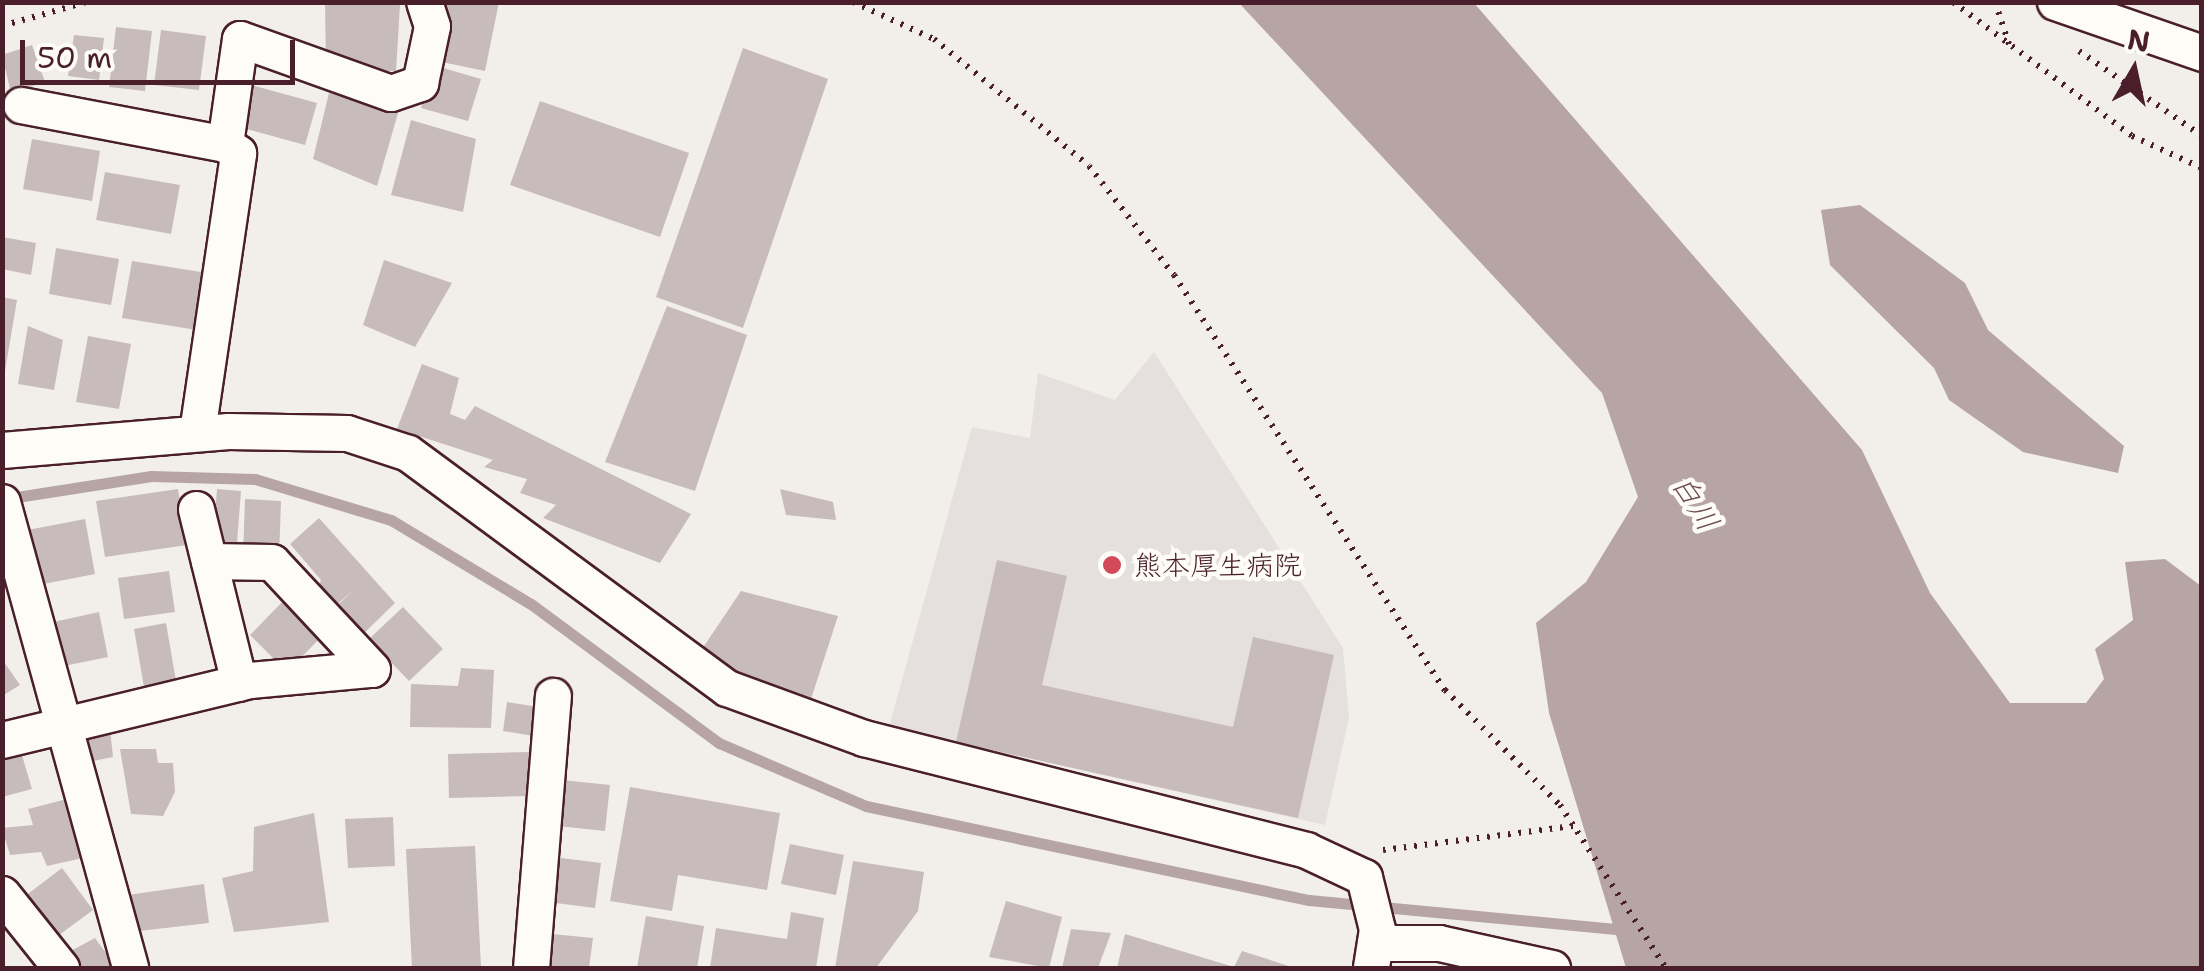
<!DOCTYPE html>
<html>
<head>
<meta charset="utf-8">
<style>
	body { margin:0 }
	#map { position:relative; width:2204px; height:971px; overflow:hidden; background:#f2efeb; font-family:"Shantell Sans","Klee One",sans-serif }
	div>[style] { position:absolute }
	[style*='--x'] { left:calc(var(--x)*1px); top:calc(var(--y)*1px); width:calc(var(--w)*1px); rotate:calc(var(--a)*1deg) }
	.built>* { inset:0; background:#e5dfdd }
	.water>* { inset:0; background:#b7a5a6 }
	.stream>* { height:11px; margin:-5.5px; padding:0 5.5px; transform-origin:5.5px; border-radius:5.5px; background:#b7a5a6 }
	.building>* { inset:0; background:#c8bbbb }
	.path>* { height:6px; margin-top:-3px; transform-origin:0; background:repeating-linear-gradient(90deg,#4a1f2b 0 2.5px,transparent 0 10.5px) }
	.roads { filter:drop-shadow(2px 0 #4a1f2b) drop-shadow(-2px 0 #4a1f2b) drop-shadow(0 2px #4a1f2b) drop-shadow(0 -2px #4a1f2b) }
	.street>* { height:35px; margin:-17.5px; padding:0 17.5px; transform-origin:17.5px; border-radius:17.5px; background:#fdfcf7 }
	.dots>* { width:28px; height:28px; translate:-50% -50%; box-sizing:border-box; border:5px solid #fdfcf7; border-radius:50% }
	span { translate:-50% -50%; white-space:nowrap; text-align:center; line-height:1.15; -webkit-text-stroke:9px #fdfcf7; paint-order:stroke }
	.poi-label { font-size:28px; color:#4a1f2b }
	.left { translate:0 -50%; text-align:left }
	.water-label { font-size:30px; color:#704e56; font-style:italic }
	.frame { position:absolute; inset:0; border:5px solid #4a1f2b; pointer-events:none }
	.north { position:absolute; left:2084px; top:20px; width:100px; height:100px; -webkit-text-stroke:8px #fdfcf7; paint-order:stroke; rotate:9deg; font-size:28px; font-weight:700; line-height:40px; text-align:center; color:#4a1f2b }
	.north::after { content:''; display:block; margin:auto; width:35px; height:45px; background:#4a1f2b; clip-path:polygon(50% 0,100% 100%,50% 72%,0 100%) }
	.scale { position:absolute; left:20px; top:40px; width:275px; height:45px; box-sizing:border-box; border:5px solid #4a1f2b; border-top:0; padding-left:12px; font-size:30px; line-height:35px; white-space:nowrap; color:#4a1f2b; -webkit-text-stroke:8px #fdfcf7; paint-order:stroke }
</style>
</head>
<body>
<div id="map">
	<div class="built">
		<div style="clip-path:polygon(1154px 352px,1343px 648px,1349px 718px,1325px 825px,889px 727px,972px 427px,1030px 438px,1038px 373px,1115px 400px)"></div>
	</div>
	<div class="water">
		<div style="clip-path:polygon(1239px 3px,1474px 3px,1862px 450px,1930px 593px,2010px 703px,2086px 703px,2104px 679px,2095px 649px,2133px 620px,2125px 562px,2165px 559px,2201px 586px,2201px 968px,1626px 968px,1549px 713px,1536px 623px,1586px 582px,1638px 497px,1602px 393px)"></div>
		<div style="clip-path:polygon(1860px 205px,1965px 283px,1988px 330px,2124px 446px,2118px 473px,2023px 452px,1949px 400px,1934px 368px,1830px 265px,1821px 210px)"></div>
	</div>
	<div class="stream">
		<div style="--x:4;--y:499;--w:149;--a:-8.9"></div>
		<div style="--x:151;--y:476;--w:104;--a:1.7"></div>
		<div style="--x:255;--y:479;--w:142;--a:16.8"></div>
		<div style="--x:391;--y:520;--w:163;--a:31"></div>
		<div style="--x:531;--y:604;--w:234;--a:36.5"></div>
		<div style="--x:719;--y:743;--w:160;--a:23.2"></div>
		<div style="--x:866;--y:806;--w:453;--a:12"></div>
		<div style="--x:1309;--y:900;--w:321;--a:5.4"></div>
	</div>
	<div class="building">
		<div style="clip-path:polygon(325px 2px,400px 5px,396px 71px,326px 70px)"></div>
		<div style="clip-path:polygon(443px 2px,499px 2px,485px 71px,432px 60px)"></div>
		<div style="clip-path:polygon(116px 27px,152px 31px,145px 91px,109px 87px)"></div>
		<div style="clip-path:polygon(161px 30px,206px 36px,199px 90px,154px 85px)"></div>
		<div style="clip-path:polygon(74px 35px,104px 38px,99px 80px,68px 76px)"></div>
		<div style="clip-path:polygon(32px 45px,45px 82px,11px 93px,2px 55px)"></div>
		<div style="clip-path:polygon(743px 48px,828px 79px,743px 328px,656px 297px)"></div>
		<div style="clip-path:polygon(433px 65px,481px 79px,468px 121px,421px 108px)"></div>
		<div style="clip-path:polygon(244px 83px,317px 103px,305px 145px,232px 125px)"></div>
		<div style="clip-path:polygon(329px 93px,398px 113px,377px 186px,313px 159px)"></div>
		<div style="clip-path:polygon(540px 101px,689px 153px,660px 237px,510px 185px)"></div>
		<div style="clip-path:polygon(411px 120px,476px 139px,463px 212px,391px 195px)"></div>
		<div style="clip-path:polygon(32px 139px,100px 151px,92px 201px,23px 189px)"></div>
		<div style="clip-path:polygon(105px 172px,180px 185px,171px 234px,96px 220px)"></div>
		<div style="clip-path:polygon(2px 237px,36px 243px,31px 275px,2px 269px)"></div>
		<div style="clip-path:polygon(56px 248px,119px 259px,111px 305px,49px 294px)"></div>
		<div style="clip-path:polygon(384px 260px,452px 283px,415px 347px,363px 325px)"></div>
		<div style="clip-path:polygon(132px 261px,207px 273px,197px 330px,122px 318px)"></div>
		<div style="clip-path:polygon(2px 297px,17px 300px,5px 371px,2px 371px)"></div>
		<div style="clip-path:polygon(667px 306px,747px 335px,695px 491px,605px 462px)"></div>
		<div style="clip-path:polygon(28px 326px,63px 340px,54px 390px,18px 384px)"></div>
		<div style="clip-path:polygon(88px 336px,131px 344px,119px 409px,76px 402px)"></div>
		<div style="clip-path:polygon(422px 364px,459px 378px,450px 414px,465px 420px,475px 406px,691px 514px,660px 563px,543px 518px,556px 505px,520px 493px,527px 479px,484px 467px,493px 460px,397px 429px)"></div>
		<div style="clip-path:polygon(178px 489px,187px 545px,105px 557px,96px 501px)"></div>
		<div style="clip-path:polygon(217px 489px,241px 491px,236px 555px,212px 553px)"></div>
		<div style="clip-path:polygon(780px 489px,833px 502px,836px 520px,786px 515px)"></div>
		<div style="clip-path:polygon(245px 499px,281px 501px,279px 558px,243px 556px)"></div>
		<div style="clip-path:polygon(319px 518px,395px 603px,355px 642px,328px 614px,355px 589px,328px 612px,314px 599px,321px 580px,290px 544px)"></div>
		<div style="clip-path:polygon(85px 519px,95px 574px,28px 587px,17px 532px)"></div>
		<div style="clip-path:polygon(997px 560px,1067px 576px,1042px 685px,1233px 727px,1253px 637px,1334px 655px,1298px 818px,956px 742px)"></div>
		<div style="clip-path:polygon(169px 571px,175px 612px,124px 619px,118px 578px)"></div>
		<div style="clip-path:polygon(741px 591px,838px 616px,810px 702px,698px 655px)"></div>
		<div style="clip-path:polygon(286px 598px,323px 635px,287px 672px,250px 635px)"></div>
		<div style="clip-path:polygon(403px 607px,443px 649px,409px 681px,369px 639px)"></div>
		<div style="clip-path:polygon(99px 612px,108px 657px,59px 667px,49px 623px)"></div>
		<div style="clip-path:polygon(166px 623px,177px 687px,145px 693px,134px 629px)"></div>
		<div style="clip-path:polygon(2px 659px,20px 685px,2px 696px)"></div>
		<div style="clip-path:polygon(461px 668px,494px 670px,491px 728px,410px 727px,411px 684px,458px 686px)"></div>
		<div style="clip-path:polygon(507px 702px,545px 708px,540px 737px,503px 731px)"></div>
		<div style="clip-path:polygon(109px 719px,113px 757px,83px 763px,76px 723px)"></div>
		<div style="clip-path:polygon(19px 745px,32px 789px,2px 797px,2px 749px)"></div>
		<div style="clip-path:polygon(120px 749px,156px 749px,158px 763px,173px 763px,175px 792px,163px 816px,131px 814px)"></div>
		<div style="clip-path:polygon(529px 752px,530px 796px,449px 798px,448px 754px)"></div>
		<div style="clip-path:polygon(552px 779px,610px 785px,605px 831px,548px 825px)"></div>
		<div style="clip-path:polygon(630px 787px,780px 813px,767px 890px,678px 875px,672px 911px,610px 901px)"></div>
		<div style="clip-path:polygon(67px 799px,87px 857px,47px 866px,41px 852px,10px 855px,2px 828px,33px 825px,28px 809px)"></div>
		<div style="clip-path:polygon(314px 813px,329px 922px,234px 932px,222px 878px,253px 871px,254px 827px)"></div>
		<div style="clip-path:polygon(393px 817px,395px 866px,348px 868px,345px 819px)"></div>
		<div style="clip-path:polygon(790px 844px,844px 855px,836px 895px,781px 884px)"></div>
		<div style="clip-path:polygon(475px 846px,481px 968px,412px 968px,406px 849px)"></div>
		<div style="clip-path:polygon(545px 856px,601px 863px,595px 908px,540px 901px)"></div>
		<div style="clip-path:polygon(853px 861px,924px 872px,918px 911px,876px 968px,835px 968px)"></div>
		<div style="clip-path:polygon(62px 868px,93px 910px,47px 944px,16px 903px)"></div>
		<div style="clip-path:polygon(204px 884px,209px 923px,139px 931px,128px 895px)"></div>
		<div style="clip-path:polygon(1006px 901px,1062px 917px,1049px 968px,989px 957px)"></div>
		<div style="clip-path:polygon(791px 912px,824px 918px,816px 968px,710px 968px,716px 928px,787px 939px)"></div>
		<div style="clip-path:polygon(646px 916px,704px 926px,697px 968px,637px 968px)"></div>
		<div style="clip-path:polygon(1071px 929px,1111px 933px,1098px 968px,1062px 968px)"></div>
		<div style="clip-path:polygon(542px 933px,593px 938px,589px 968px,537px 968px)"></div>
		<div style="clip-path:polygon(1125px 934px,1234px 967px,1242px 951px,1295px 968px,1117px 968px)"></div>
		<div style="clip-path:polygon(95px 938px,116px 967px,62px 968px,54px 960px)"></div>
	</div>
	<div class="path">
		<div style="--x:853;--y:2;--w:89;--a:24.6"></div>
		<div style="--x:934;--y:39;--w:200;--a:39.3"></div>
		<div style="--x:1089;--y:166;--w:138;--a:52.1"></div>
		<div style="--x:1174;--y:275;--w:496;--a:56.9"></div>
		<div style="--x:1445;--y:690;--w:163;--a:45"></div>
		<div style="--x:1560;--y:805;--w:194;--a:57"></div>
		<div style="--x:1953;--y:2;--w:224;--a:36.8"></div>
		<div style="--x:2132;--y:136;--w:77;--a:24.6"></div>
		<div style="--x:1995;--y:2;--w:47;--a:71.6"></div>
		<div style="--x:2;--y:26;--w:87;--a:-15.9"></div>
		<div style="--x:2079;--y:51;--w:150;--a:34.6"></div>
		<div style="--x:1383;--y:850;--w:193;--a:-7.2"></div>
	</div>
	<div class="roads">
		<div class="street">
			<div style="--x:2055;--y:2;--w:156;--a:19.1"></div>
			<div style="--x:21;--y:105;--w:208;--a:10.8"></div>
			<div style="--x:197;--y:432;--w:282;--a:-81.6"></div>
			<div style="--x:238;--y:153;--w:16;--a:-145"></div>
			<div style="--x:225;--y:144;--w:106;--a:-81.9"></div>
			<div style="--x:240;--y:39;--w:160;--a:19.7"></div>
			<div style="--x:391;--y:93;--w:31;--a:-19"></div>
			<div style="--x:420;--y:83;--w:58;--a:-78.1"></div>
			<div style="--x:432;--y:26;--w:25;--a:-108"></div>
			<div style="--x:2;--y:450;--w:227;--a:-4.8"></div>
			<div style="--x:228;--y:431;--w:119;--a:1"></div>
			<div style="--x:347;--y:433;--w:64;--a:18.2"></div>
			<div style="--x:408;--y:453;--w:396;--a:36.4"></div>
			<div style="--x:727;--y:688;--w:146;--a:20.1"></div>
			<div style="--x:864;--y:738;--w:456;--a:14.2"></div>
			<div style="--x:1306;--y:850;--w:64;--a:25"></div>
			<div style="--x:1364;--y:877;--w:54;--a:76"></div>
			<div style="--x:1377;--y:929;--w:39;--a:99"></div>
			<div style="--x:2;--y:502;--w:483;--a:74.6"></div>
			<div style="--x:196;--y:509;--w:179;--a:76.1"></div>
			<div style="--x:2;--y:740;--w:255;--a:-13.6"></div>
			<div style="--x:250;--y:680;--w:122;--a:-5.2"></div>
			<div style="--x:372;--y:669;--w:146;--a:-133.1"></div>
			<div style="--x:272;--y:562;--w:63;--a:-179.1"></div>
			<div style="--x:2;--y:894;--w:95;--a:51.4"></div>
			<div style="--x:1375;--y:943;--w:64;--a:0"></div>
			<div style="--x:1439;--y:943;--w:116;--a:12.5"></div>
			<div style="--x:531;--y:968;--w:273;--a:-85.4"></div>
		</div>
	</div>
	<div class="dots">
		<div style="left:1112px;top:565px;background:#d1495b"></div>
	</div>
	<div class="poi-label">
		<span class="left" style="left:1134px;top:565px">熊本厚生病院</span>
	</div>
	<div class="water-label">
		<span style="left:1695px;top:503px;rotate:58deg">白川</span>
	</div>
	<div class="frame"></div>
	<div class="north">N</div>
	<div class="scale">50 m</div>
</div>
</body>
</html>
